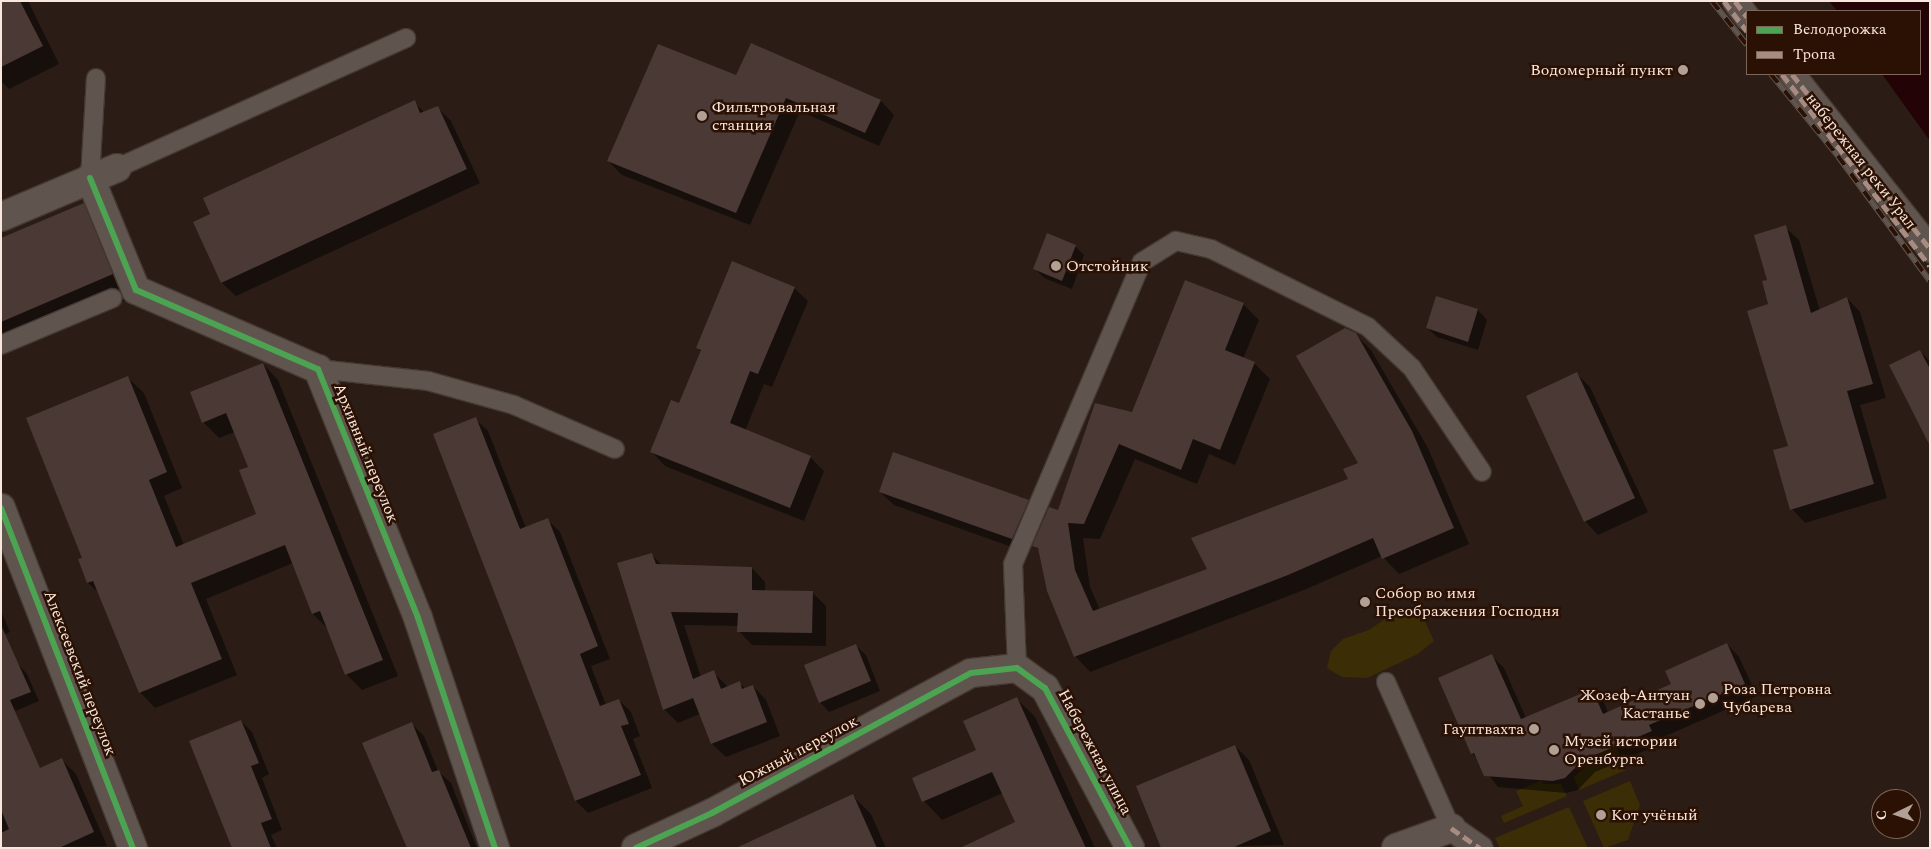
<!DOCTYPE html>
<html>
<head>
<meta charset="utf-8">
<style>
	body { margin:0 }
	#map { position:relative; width:1931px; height:849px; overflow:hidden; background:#2b1d15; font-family:Spectral,serif }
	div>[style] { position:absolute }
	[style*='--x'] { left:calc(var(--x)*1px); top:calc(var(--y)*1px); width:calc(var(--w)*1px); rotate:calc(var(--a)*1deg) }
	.green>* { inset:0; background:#3b2d05 }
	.water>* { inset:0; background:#240307 }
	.shadow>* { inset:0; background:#0007 }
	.building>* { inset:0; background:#4a3934 }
	.roads { filter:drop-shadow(1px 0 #453933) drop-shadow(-1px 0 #453933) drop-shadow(0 1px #453933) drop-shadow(0 -1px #453933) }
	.service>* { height:18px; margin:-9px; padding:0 9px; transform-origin:9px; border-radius:9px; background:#60544e }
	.pedestrian>* { height:25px; margin:-12.5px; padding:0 12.5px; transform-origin:12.5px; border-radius:12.5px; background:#60544e }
	.minor>* { height:28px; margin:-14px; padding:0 14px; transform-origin:14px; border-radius:14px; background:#60544e }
	.rail>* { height:5.5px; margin-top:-2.75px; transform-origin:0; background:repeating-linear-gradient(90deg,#2b1103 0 11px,#61554f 0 22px); box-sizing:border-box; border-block:1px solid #61554f }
	.quiet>* { height:5px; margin-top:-2.5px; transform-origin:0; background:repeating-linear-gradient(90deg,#a88b81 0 10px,transparent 0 15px) }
	.cycleway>* { height:6px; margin:-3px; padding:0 3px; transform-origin:3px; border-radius:3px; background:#4ca352 }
	.dots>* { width:14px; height:14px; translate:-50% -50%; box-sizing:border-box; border:2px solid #2b1103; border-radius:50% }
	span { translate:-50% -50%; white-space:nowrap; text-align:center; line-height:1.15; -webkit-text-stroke:5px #2b1103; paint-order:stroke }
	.poi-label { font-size:16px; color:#f9e6dc }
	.right { translate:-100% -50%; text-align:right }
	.left { translate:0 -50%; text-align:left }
	.street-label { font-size:16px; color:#f9e6dc }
	.frame { position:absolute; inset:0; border:2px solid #f9e6dc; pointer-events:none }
	.legend { position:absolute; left:1746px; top:10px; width:175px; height:65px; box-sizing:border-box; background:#2b1103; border:1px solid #7d665a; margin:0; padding:6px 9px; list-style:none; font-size:15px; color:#f9e6dc }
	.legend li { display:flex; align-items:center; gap:10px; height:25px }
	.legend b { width:25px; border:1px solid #7d665a }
	.north { position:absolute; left:1871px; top:789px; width:50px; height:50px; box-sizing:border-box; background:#2b1103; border:1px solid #7d665a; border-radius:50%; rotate:266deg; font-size:14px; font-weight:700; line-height:20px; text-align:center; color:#f9e6dc }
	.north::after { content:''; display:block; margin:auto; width:18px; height:22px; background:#b1a096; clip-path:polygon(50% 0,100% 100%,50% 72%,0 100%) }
</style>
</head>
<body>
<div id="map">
	<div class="green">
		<div style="clip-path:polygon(1408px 612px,1422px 615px,1434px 641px,1418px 654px,1367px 678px,1342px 677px,1327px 668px,1331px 651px,1343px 639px,1369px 630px,1388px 617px)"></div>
		<div style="clip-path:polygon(1616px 746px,1626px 770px,1579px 790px,1574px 777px,1585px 766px,1583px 760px)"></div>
		<div style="clip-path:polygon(1542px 780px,1543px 784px,1561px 784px,1567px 796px,1504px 823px,1501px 816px,1523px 806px,1516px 791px)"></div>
		<div style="clip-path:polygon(1630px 781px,1640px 805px,1628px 840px,1604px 848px,1583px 801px)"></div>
		<div style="clip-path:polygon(1569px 807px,1588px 848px,1500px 848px,1495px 838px)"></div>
	</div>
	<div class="water">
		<div style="clip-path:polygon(1829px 1px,1930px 1px,1930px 141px,1882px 74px,1920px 74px,1920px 11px,1837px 11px)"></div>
	</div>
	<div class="shadow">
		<div style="clip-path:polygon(1px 1px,28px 1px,59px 64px,9px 89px,1px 81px)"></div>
		<div style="clip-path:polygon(751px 45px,881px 101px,894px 115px,879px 146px,800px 111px,750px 225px,622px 175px,608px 161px,737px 76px)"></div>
		<div style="clip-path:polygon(414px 102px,425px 113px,437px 107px,451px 121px,480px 183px,236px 296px,222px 283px,194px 223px)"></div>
		<div style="clip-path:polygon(83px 205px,106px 227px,134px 297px,1px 354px,1px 240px)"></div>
		<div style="clip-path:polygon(1785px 227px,1799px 240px,1820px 311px,1847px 298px,1860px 312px,1886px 398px,1860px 405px,1887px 498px,1805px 523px,1792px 509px,1790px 447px,1768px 281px)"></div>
		<div style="clip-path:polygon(1075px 246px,1084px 255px,1072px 289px,1044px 278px,1035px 269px)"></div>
		<div style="clip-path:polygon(794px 288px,808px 301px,772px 387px,764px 384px,745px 431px,810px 457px,824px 471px,804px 521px,665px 466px,652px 452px,680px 405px,701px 352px,698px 348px)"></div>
		<div style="clip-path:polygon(1437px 298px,1478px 310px,1487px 320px,1478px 350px,1437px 337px,1427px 328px)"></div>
		<div style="clip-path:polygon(1243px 304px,1259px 320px,1243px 359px,1254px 363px,1270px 379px,1235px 465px,1209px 454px,1197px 484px,1135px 459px,1100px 539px,1083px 538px,1090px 587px,1100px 610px,1209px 570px,1349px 480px,1360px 464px,1355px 334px,1371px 350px,1428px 448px,1469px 544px,1399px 574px,1382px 556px,1304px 590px,1090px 672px,1075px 656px,1040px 551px,1034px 545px,1132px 414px)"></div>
		<div style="clip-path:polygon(1920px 351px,1930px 361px,1930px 431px)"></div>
		<div style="clip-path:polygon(263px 364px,278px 380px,398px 676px,362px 690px,346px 674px,328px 629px,313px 614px,293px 563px,206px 599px,237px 675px,155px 708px,140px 692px,100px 594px,88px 583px,84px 558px,128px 378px,144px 393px,182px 488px,164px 496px,184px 545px,258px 514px,250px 467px,235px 432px,219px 438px,203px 422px)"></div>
		<div style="clip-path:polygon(1577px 374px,1590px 387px,1648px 512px,1598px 535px,1585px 521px)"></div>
		<div style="clip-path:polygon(475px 419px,488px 431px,526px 528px,548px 520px,560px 532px,610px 659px,591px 666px,606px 705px,619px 700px,631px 712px,640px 736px,633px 739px,652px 788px,588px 813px,576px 801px,435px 435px)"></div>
		<div style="clip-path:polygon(880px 492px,1028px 501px,1042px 514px,1026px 552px,894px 505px)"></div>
		<div style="clip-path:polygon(652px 555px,663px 566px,752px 568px,765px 582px,765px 591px,812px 592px,826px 606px,826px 646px,752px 645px,739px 631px,739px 626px,684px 625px,701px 677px,713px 672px,728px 687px,739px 683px,746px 689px,753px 686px,766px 700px,780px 736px,726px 757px,712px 744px,700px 714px,678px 723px,664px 709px)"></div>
		<div style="clip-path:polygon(1px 611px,10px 632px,1px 636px)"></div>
		<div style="clip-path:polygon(1727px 644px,1739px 657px,1757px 696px,1661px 738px,1663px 743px,1595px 772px,1578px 790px,1566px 793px,1498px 787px,1472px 753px,1492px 656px,1504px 668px,1526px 718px,1592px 690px,1604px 702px,1608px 713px,1672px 685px)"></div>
		<div style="clip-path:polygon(856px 646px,866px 655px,880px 691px,829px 712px,820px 702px)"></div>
		<div style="clip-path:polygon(18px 664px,27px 674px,39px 701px,1px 717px)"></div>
		<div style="clip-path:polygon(1017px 699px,1035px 717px,1095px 848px,972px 848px,1017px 822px,1003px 793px,942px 820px,924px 801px,914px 778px,978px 750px)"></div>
		<div style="clip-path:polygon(241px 721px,252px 732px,269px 774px,262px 778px,282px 830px,271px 835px,277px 848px,233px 848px)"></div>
		<div style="clip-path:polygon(412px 724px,424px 736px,438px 771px,451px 783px,477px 848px,408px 848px)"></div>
		<div style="clip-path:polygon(1235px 746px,1249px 760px,1284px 845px,1163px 848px)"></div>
		<div style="clip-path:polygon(62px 760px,76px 774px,107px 846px,1px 848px,1px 787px)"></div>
		<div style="clip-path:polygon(853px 796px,871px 814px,886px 848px,761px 848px)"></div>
	</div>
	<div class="building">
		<div style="clip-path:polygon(1px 1px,20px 1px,43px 46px,1px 67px)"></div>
		<div style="clip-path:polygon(751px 43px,881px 100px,865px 133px,786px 98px,736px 213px,607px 161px,658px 44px,736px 75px)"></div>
		<div style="clip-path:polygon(415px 100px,420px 113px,438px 106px,467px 169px,221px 283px,193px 222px,210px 214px,203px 198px)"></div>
		<div style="clip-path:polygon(84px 203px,113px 274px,1px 322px,1px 238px)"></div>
		<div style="clip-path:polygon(1786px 225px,1811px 313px,1847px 297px,1873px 384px,1847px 391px,1874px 484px,1790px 510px,1773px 450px,1788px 446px,1747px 311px,1768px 304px,1762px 281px,1767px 280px,1754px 235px)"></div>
		<div style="clip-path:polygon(1047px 233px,1076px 245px,1062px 281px,1033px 269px)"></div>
		<div style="clip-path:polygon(732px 261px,795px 287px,758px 374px,750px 371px,730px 423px,811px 456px,790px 508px,650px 452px,671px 400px,679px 403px,701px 350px,696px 348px)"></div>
		<div style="clip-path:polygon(1185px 280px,1244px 303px,1225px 350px,1255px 362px,1220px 450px,1193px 439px,1181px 470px,1119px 444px,1084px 524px,1068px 523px,1075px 570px,1093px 611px,1207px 569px,1191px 538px,1348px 479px,1343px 469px,1358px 463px,1296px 356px,1345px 328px,1356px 333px,1412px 431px,1454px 528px,1382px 559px,1373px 538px,1288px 575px,1074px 657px,1047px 591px,1038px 548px,1032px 546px,1049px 507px,1058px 510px,1095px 403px,1132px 412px)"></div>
		<div style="clip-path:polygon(1436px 296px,1478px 309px,1468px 342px,1426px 328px)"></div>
		<div style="clip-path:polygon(1920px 350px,1930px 369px,1930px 446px,1889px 365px)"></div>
		<div style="clip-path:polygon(263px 363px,383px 660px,345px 675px,320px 611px,312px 614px,285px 545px,191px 583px,222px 659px,139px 693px,93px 581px,87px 583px,78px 559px,82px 558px,26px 418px,128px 376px,167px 472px,149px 480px,176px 547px,256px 514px,239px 470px,248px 467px,226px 413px,202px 423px,190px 392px)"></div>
		<div style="clip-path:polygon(1577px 372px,1635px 498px,1584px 522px,1526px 396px)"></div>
		<div style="clip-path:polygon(476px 417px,520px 529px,548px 518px,598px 646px,580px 654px,600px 706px,619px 699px,629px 724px,621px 726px,641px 775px,575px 801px,433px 434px)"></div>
		<div style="clip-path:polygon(893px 452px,1029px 500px,1012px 539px,879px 492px)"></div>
		<div style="clip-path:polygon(652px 553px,656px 564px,752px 567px,752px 590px,813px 591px,812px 633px,737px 632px,738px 613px,671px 612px,693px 679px,714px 670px,721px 689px,740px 681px,742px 689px,753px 685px,767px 722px,711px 744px,693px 698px,663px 710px,617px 563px)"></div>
		<div style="clip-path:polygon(1px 625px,31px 692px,10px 700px,40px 768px,62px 758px,94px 832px,59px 848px,1px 848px,1px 833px,9px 829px,1px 810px)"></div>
		<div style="clip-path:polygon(1727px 643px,1745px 684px,1649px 725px,1652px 731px,1583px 760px,1565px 778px,1553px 781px,1484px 776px,1474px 753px,1471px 754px,1438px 678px,1492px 654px,1521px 719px,1592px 689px,1603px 714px,1671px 684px,1665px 671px)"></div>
		<div style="clip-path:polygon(856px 644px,871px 681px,819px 703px,804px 665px)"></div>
		<div style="clip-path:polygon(1017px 697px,1063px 799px,1086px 848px,960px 848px,1015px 822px,992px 772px,922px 802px,912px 778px,976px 750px,963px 721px)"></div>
		<div style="clip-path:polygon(241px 720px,259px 763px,251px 766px,272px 819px,261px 823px,271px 848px,232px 848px,189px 741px)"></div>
		<div style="clip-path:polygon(412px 722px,432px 772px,439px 770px,471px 848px,407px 848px,362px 743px)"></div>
		<div style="clip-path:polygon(1235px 745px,1271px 831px,1232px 848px,1161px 848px,1136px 786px)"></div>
		<div style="clip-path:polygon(853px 794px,877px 848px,736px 848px)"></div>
	</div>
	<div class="roads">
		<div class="service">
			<div style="--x:117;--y:168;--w:317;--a:-24.2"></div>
			<div style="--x:90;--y:178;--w:100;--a:-86.6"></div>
			<div style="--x:1;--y:345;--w:121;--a:-22.8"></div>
			<div style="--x:318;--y:369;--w:111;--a:6.2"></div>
			<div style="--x:428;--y:381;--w:89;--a:15.6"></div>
			<div style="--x:514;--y:405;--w:110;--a:23.5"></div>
			<div style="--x:1017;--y:668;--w:104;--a:-92.2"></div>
			<div style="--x:1013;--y:564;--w:328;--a:-66.9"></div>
			<div style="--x:1142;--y:262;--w:40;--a:-32"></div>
			<div style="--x:1176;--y:241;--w:36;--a:13"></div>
			<div style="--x:1211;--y:249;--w:175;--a:26.4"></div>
			<div style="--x:1368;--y:327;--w:60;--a:43"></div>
			<div style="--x:1412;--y:368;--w:125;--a:56.1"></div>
			<div style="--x:1386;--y:682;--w:160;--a:66"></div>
		</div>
		<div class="pedestrian">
			<div style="--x:1735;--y:1;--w:20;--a:53"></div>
			<div style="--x:1792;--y:74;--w:223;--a:51.7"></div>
			<div style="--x:1451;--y:828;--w:35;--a:35"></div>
		</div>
		<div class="minor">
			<div style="--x:90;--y:178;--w:121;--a:67.7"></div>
			<div style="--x:136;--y:290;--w:198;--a:23.5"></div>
			<div style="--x:318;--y:369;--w:268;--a:68.1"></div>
			<div style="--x:418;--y:618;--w:243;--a:71.5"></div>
			<div style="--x:1;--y:217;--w:126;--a:-22.9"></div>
			<div style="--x:1;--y:508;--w:365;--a:68.8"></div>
			<div style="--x:636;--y:848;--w:84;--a:-24.7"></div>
			<div style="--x:712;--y:813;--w:294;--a:-28.4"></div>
			<div style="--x:971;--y:673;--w:46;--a:-6.2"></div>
			<div style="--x:1017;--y:668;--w:34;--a:36"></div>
			<div style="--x:1045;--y:688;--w:181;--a:62"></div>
			<div style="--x:1396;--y:848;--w:59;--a:-20"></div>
		</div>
	</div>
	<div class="rail">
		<div style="--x:1712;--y:1;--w:56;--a:51.5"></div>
		<div style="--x:1771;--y:74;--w:106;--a:50.7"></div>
		<div style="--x:1838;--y:156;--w:155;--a:53.6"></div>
	</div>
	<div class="quiet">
		<div style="--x:1724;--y:1;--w:38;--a:53"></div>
		<div style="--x:1735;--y:1;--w:20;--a:53"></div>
		<div style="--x:1782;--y:74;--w:242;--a:52.4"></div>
		<div style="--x:1792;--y:74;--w:223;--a:51.7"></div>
		<div style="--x:1451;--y:828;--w:35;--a:35"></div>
	</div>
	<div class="cycleway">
		<div style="--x:90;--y:178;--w:121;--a:67.7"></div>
		<div style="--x:136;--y:290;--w:198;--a:23.5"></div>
		<div style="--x:318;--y:369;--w:268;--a:68.1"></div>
		<div style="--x:418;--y:618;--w:243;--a:71.5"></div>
		<div style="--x:1;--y:508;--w:365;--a:68.8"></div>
		<div style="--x:636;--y:848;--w:84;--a:-24.7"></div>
		<div style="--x:712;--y:813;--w:294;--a:-28.4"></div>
		<div style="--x:971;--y:673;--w:46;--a:-6.2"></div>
		<div style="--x:1017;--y:668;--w:34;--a:36"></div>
		<div style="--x:1045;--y:688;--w:181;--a:62"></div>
	</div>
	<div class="dots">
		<div style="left:1683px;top:70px;background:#b1a096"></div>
		<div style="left:702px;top:116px;background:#b1a096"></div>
		<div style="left:1056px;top:266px;background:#b1a096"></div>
		<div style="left:1365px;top:602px;background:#b1a096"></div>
		<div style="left:1713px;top:698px;background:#b1a096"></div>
		<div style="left:1700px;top:704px;background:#b1a096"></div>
		<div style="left:1534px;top:729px;background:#b1a096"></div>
		<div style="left:1554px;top:750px;background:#b1a096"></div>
		<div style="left:1601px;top:815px;background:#b1a096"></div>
	</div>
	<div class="poi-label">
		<span class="right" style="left:1673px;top:70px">Водомерный пункт</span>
		<span class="left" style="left:712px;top:116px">Фильтровальная<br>станция</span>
		<span class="left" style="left:1066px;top:266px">Отстойник</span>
		<span class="left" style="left:1375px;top:602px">Собор во имя<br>Преображения Господня</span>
		<span class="left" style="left:1723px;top:698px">Роза Петровна<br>Чубарева</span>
		<span class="right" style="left:1690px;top:704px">Жозеф-Антуан<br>Кастанье</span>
		<span class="right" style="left:1524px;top:729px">Гауптвахта</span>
		<span class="left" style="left:1564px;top:750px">Музей истории<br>Оренбурга</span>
		<span class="left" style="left:1611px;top:815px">Кот учёный</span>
	</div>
	<div class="street-label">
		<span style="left:1861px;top:161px;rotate:52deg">набережная реки Урал</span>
		<span style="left:366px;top:453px;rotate:68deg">Архивный переулок</span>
		<span style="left:80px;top:673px;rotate:69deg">Алексеевский переулок</span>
		<span style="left:798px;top:751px;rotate:-28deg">Южный переулок</span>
		<span style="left:1095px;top:752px;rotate:62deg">Набережная улица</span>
	</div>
	<div class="frame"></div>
	<ul class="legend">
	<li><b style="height:6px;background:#4ca352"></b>Велодорожка</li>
	<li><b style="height:6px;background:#a88b81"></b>Тропа</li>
	</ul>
	<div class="north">С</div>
</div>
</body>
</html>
